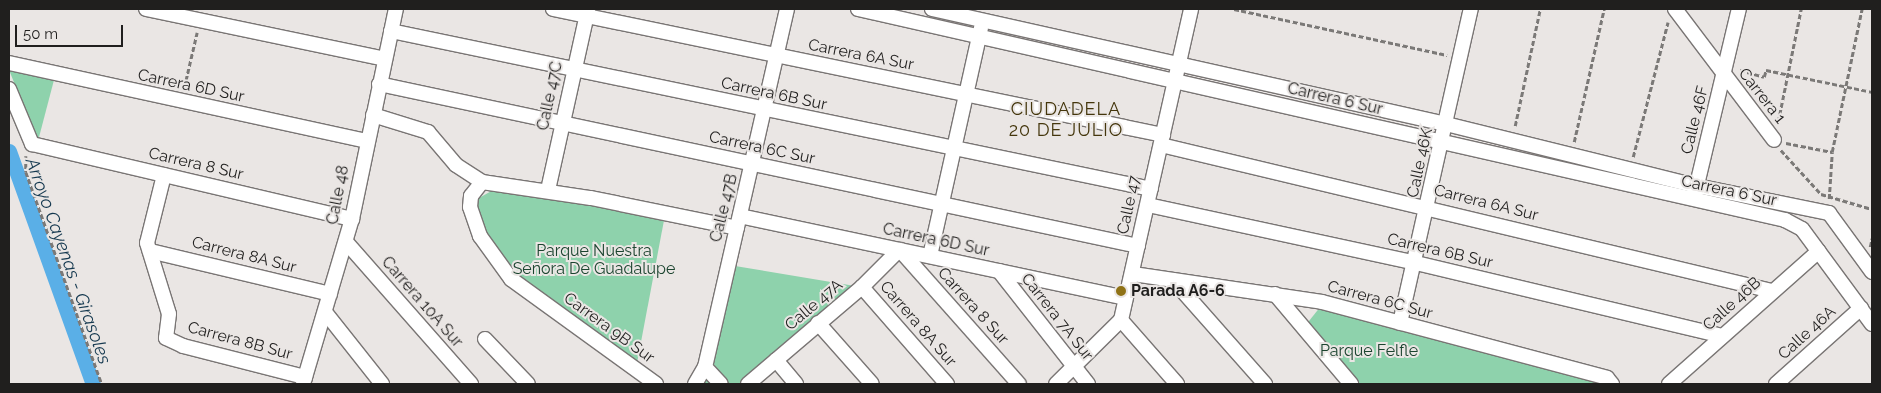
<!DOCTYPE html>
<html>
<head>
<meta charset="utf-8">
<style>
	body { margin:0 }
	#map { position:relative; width:1881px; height:393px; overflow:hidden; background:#eae6e4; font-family:Raleway,sans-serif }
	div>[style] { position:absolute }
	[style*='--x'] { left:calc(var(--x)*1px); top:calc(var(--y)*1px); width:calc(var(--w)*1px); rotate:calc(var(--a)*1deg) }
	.green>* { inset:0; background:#8ed2ac }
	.canal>* { height:15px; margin:-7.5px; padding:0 7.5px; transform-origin:7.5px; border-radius:7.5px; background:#5aafe7 }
	.path>* { height:2.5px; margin-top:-1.25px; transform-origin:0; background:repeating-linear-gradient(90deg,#7b7977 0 5px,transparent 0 7.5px) }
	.roads { filter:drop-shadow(1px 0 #797574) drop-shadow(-1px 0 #797574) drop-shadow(0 1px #797574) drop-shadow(0 -1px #797574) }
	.minor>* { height:14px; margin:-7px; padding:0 7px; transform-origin:7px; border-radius:7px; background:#fff }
	.dots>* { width:14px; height:14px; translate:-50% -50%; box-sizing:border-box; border:2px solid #eae6e4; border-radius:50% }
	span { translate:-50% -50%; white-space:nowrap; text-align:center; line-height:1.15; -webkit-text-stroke:4px #eae6e4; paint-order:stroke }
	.street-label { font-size:16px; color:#201f1e }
	.park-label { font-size:16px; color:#1b442f }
	.poi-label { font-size:16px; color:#201f1e; font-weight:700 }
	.left { translate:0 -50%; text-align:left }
	.neighbourhood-label { font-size:18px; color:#44360c; letter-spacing:1px }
	.water-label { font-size:18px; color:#14384f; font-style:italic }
	.frame { position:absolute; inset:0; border:10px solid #201f1e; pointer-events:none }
	.scale { position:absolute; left:15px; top:25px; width:108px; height:22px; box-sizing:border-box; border:2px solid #201f1e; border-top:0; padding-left:6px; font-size:15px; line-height:18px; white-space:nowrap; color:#201f1e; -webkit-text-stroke:4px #eae6e4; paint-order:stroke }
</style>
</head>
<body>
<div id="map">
	<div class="green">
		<div style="clip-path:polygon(9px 69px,54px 80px,38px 141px,9px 70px)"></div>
		<div style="clip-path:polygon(495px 189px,665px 215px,637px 363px,513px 277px,479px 233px,476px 211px,479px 198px)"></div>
		<div style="clip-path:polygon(729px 265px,861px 287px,751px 384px,703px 384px)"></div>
		<div style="clip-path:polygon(1321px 306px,1603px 379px,1596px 384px,1355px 384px,1305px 326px)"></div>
	</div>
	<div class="canal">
		<div style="--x:9;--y:151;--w:248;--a:70.2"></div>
	</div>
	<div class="path">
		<div style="--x:1234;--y:9;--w:218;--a:12.2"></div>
		<div style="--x:1740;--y:70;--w:25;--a:16"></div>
		<div style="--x:1764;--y:77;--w:7;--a:-74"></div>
		<div style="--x:1766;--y:70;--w:108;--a:11.7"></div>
		<div style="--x:184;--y:88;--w:57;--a:-76.9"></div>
		<div style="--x:1778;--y:122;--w:115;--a:-78.5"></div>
		<div style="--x:1515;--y:126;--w:120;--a:-77.9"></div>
		<div style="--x:1574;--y:142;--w:136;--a:-77.3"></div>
		<div style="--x:1786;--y:143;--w:47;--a:11.1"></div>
		<div style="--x:1781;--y:150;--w:59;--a:47.7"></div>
		<div style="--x:1821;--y:194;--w:53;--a:16.4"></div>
		<div style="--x:26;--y:156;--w:16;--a:90"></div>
		<div style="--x:26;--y:172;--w:225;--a:70.3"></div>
		<div style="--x:1633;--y:157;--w:139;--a:-75.5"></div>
		<div style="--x:1829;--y:199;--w:47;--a:-86.3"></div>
		<div style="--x:1832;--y:152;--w:146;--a:-78.2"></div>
		<div style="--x:1870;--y:247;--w:9;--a:-77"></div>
	</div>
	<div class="roads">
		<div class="minor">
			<div style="--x:146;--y:9;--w:244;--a:11.8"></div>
			<div style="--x:553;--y:9;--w:623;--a:11.67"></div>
			<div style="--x:858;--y:9;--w:951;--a:12.82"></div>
			<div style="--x:1785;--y:220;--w:19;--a:28"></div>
			<div style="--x:1802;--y:229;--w:118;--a:53.6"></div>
			<div style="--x:932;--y:9;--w:527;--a:12.61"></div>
			<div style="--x:1446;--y:124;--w:259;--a:13.9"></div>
			<div style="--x:1697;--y:186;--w:135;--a:11.6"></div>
			<div style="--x:1829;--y:213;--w:73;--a:53.9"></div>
			<div style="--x:1675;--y:9;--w:164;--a:52.9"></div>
			<div style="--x:391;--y:31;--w:776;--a:11.74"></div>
			<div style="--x:9;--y:63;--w:365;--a:12.3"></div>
			<div style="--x:379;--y:84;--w:776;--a:12.05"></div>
			<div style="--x:9;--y:89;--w:60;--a:67.3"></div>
			<div style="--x:32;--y:144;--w:329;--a:13.2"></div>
			<div style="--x:373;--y:115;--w:58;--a:17.2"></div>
			<div style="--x:428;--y:132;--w:43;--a:49.7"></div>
			<div style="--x:456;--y:165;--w:31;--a:33"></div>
			<div style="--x:482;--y:182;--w:110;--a:8.4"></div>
			<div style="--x:591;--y:198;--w:149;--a:11.6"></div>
			<div style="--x:1161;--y:145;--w:628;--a:13.44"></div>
			<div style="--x:164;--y:175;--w:70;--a:104"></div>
			<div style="--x:147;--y:243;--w:74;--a:72.8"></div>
			<div style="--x:169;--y:314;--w:24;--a:97"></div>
			<div style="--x:166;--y:338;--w:19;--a:25"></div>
			<div style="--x:183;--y:346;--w:126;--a:14.3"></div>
			<div style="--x:482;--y:182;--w:18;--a:128"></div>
			<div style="--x:471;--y:196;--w:11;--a:95"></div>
			<div style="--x:470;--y:207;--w:31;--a:71"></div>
			<div style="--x:480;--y:236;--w:53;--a:54.2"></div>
			<div style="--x:511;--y:279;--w:179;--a:35.9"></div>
			<div style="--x:548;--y:190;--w:185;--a:-77.5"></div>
			<div style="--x:1695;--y:193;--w:189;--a:-76.6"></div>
			<div style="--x:1148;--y:205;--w:274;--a:12.2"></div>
			<div style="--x:1416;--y:263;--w:315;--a:13.4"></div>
			<div style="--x:740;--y:216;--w:394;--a:12"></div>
			<div style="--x:346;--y:242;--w:189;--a:48.6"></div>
			<div style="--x:900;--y:250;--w:179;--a:48.4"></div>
			<div style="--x:150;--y:251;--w:185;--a:13.4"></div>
			<div style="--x:930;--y:256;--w:234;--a:-77.4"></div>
			<div style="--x:999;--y:271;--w:144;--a:51.8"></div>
			<div style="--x:1133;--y:274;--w:191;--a:8.4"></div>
			<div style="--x:1322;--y:302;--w:295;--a:14.9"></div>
			<div style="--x:1607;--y:378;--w:8;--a:50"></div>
			<div style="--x:1173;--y:280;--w:139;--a:48.5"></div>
			<div style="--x:862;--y:287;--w:129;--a:48.8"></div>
			<div style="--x:1275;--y:294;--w:118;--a:49.8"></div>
			<div style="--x:325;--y:312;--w:92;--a:51.6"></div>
			<div style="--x:1121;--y:320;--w:85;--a:48.8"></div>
			<div style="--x:818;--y:323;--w:81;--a:48.5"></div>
			<div style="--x:1400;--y:323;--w:322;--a:-77.3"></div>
			<div style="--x:485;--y:339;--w:62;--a:46.3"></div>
			<div style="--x:776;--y:360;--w:31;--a:50"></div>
			<div style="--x:705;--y:367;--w:23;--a:47"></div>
			<div style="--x:303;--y:384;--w:172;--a:-73.5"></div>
			<div style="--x:352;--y:219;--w:215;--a:-78.2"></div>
			<div style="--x:695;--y:384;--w:20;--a:-60"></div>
			<div style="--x:705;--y:367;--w:367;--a:-77.1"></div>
			<div style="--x:748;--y:384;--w:150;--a:-40.4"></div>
			<div style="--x:862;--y:287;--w:52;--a:-45"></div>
			<div style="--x:1056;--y:384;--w:91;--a:-44.6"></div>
			<div style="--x:1121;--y:320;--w:319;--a:-77.3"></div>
			<div style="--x:1669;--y:384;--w:200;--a:-41.6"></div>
			<div style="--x:1776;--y:384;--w:114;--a:-41.8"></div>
		</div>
	</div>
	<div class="dots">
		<div style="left:1121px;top:291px;background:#8f7216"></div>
	</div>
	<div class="street-label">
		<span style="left:861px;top:55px;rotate:11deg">Carrera 6A Sur</span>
		<span style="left:191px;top:86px;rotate:12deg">Carrera 6D Sur</span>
		<span style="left:774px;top:94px;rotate:12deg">Carrera 6B Sur</span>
		<span style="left:550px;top:96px;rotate:-78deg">Calle 47C</span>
		<span style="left:1762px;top:96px;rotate:52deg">Carrera 1</span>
		<span style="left:1335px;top:99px;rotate:13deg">Carrera 6 Sur</span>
		<span style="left:1695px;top:120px;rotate:-76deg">Calle 46F</span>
		<span style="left:762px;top:148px;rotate:12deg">Carrera 6C Sur</span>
		<span style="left:1420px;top:163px;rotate:-78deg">Calle 46K</span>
		<span style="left:196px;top:164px;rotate:13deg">Carrera 8 Sur</span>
		<span style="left:1729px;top:191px;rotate:12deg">Carrera 6 Sur</span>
		<span style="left:338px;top:195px;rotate:-79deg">Calle 48</span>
		<span style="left:1486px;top:203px;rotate:14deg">Carrera 6A Sur</span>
		<span style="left:1129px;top:205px;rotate:-78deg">Calle 47</span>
		<span style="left:724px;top:208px;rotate:-76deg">Calle 47B</span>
		<span style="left:936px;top:240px;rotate:12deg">Carrera 6D Sur</span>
		<span style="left:1440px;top:251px;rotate:13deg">Carrera 6B Sur</span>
		<span style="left:244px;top:255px;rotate:14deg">Carrera 8A Sur</span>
		<span style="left:1380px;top:300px;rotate:15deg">Carrera 6C Sur</span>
		<span style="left:422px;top:302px;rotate:49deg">Carrera 10A Sur</span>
		<span style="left:1732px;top:304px;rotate:-42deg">Calle 46B</span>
		<span style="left:814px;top:305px;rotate:-40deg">Calle 47A</span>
		<span style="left:973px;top:306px;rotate:48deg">Carrera 8 Sur</span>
		<span style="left:1057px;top:317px;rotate:52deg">Carrera 7A Sur</span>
		<span style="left:918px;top:324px;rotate:49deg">Carrera 8A Sur</span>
		<span style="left:609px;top:328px;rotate:36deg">Carrera 9B Sur</span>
		<span style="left:1807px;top:333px;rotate:-42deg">Calle 46A</span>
		<span style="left:240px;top:341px;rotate:15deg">Carrera 8B Sur</span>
	</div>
	<div class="park-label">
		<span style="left:594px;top:260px">Parque Nuestra<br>Señora De Guadalupe</span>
		<span style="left:1369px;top:351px">Parque Felfle</span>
	</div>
	<div class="poi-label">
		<span class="left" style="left:1131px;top:291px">Parada A6-6</span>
	</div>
	<div class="neighbourhood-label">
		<span style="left:1066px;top:120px">CIUDADELA<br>20 DE JULIO</span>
	</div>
	<div class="water-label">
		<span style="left:68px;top:261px;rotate:70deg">Arroyo Cayenas - Girasoles</span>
	</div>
	<div class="frame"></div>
	<div class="scale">50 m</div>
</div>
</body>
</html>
